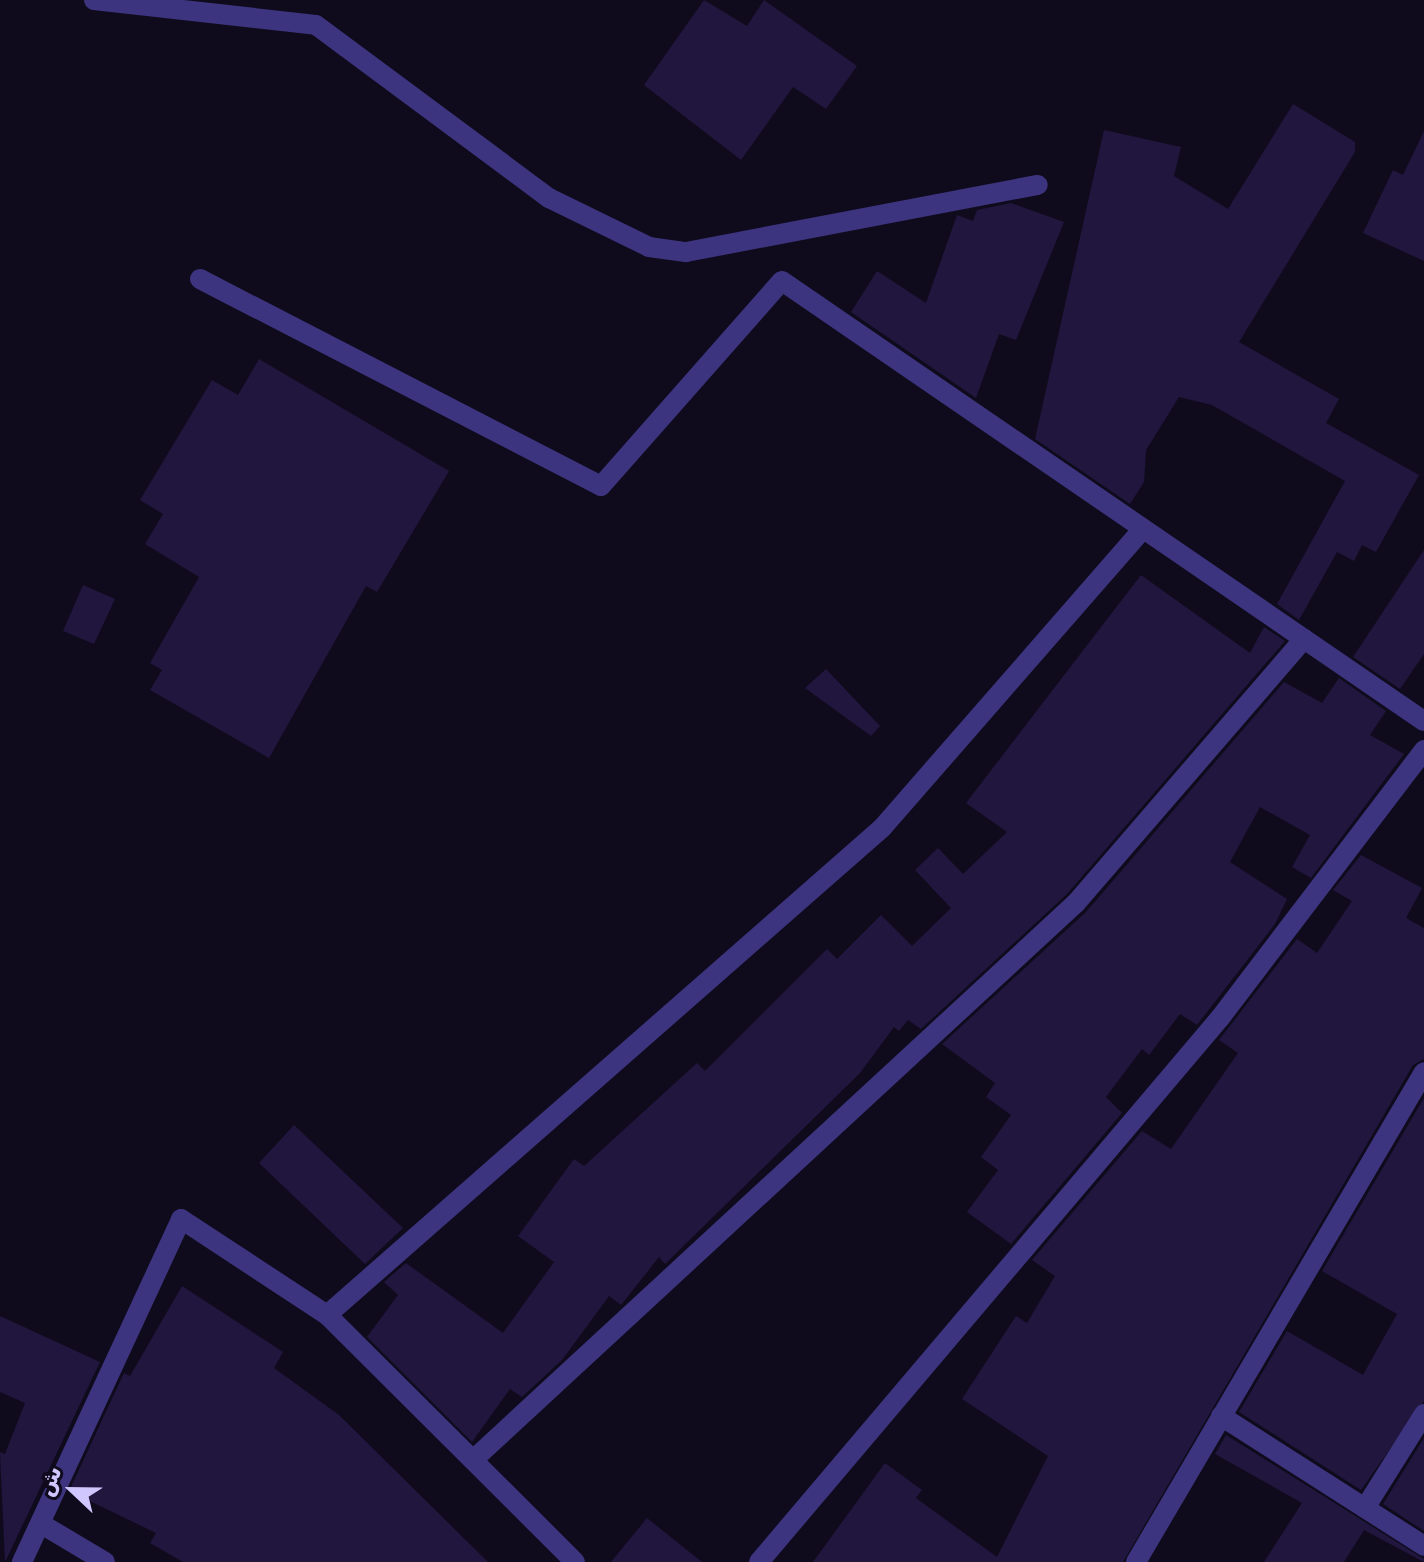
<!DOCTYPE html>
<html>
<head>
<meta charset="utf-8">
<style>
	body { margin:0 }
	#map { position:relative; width:1424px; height:1562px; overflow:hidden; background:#0f0b1d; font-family:"DejaVu Sans","Noto Naskh Arabic",sans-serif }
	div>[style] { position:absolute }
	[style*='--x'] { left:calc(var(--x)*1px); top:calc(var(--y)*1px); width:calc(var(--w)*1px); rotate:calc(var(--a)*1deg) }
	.building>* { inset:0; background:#21163e }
	.minor>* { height:20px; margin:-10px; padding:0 10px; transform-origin:10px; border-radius:10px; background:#3c347e }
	span { translate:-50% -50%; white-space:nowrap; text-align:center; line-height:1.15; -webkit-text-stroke:6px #0f0b1d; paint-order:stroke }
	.north { position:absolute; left:32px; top:1450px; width:80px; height:80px; -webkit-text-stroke:6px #0f0b1d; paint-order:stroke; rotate:292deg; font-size:22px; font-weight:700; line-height:32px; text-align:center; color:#d1c7ff }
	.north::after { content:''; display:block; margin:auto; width:28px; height:36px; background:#d1c7ff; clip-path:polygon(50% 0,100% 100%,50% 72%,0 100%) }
</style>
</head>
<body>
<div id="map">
	<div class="building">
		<div style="clip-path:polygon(704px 0,747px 26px,764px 0,857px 66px,826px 109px,793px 87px,741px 160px,644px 85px)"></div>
		<div style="clip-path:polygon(1293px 104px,1355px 142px,1355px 152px,1239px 342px,1339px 399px,1326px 423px,1419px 475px,1376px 552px,1362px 545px,1354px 561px,1337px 552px,1299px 620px,1277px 604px,1345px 481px,1212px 405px,1179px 397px,1146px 450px,1144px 482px,1130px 504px,1035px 439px,1104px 130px,1181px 147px,1174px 176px,1228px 209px)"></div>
		<div style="clip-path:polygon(1424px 131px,1424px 261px,1363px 233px,1393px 170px,1403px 175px)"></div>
		<div style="clip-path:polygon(1011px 203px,1064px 222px,1016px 340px,999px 334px,976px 398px,851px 312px,877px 271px,926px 303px,957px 215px,973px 221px,977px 210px)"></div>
		<div style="clip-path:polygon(259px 359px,449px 471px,377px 592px,366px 586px,269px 758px,150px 690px,162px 670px,150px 663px,199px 577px,145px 544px,163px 514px,140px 500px,212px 380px,238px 395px)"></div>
		<div style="clip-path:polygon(1424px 550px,1424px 654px,1400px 689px,1353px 657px)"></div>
		<div style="clip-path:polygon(1141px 575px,1250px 653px,1264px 627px,1285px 641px,1067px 894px,921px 1029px,908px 1020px,899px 1031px,894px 1027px,860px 1073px,665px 1264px,659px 1257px,621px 1305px,609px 1296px,562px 1360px,522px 1397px,510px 1389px,472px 1442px,367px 1337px,398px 1295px,384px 1282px,406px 1263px,503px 1333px,554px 1262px,518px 1236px,574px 1159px,584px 1166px,697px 1063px,705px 1071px,827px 949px,837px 959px,881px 915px,912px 946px,951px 908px,915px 870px,938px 848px,963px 874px,1007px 832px,966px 803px)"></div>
		<div style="clip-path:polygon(83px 585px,115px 599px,94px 644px,63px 631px)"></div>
		<div style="clip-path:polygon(826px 669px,880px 726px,871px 736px,805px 688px)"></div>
		<div style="clip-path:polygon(1339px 678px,1386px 711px,1370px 735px,1404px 754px,1311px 878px,1292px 867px,1310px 835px,1260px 807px,1230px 862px,1287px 899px,1275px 924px,1197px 1025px,1180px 1014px,1149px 1055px,1142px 1049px,1106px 1097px,1122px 1113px,1011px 1244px,967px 1212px,998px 1170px,981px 1157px,1011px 1115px,986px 1097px,995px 1083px,942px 1044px,1086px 912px,1284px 682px,1322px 703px)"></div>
		<div style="clip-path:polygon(1361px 855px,1422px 888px,1406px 918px,1424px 928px,1424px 1059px,1413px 1065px,1123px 1562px,813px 1562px,885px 1463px,922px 1490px,916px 1498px,997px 1557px,1048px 1456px,962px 1399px,1016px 1316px,1027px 1323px,1055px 1276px,1032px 1260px,1142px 1131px,1171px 1149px,1238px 1053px,1219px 1040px,1297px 939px,1317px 953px,1352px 901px,1333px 890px)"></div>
		<div style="clip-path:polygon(1424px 1098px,1424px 1401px,1361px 1490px,1239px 1412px,1287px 1331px,1363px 1375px,1397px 1314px,1322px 1271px)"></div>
		<div style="clip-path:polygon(294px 1125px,403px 1228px,365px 1264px,259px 1163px)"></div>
		<div style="clip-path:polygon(182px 1286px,283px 1352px,274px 1368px,339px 1415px,488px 1562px,183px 1562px,150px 1543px,156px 1533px,69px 1491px,124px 1373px,130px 1376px)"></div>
		<div style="clip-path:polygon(0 1316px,100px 1362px,5px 1562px,0 1452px,5px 1454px,25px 1403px,0 1392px)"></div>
		<div style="clip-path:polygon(1226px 1435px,1424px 1559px,1424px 1562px,1364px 1530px,1344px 1562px,1264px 1562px,1302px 1503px,1215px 1454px)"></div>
		<div style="clip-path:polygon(1424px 1438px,1424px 1531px,1383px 1504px)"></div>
		<div style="clip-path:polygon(647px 1518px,702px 1562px,611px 1562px)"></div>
	</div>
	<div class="minor">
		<div style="--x:94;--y:0;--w:223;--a:6.4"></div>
		<div style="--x:316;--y:25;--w:290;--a:36.6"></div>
		<div style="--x:549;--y:198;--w:111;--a:26.1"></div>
		<div style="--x:649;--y:247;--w:37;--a:8"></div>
		<div style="--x:686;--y:252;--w:358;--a:-10.8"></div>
		<div style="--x:200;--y:279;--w:451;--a:27.3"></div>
		<div style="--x:601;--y:486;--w:273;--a:-48.6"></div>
		<div style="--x:782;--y:281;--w:778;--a:34.43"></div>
		<div style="--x:1221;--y:1416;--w:241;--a:32.6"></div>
		<div style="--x:473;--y:1460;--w:821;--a:-42.73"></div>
		<div style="--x:1076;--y:903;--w:349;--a:-49.2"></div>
		<div style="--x:1365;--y:1508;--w:111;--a:-57.9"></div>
		<div style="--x:43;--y:1525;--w:72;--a:30.8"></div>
		<div style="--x:22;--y:1562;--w:378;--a:-65.1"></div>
		<div style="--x:181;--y:1219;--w:175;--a:33.3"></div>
		<div style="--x:575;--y:1562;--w:350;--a:-135.1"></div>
		<div style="--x:327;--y:1315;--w:738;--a:-41.27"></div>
		<div style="--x:882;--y:828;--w:397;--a:-48.9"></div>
		<div style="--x:759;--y:1562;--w:713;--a:-49.72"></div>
		<div style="--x:1220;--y:1018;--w:337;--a:-52.7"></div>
		<div style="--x:1136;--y:1562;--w:568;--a:-59.55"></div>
	</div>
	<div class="north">ش</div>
</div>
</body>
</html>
